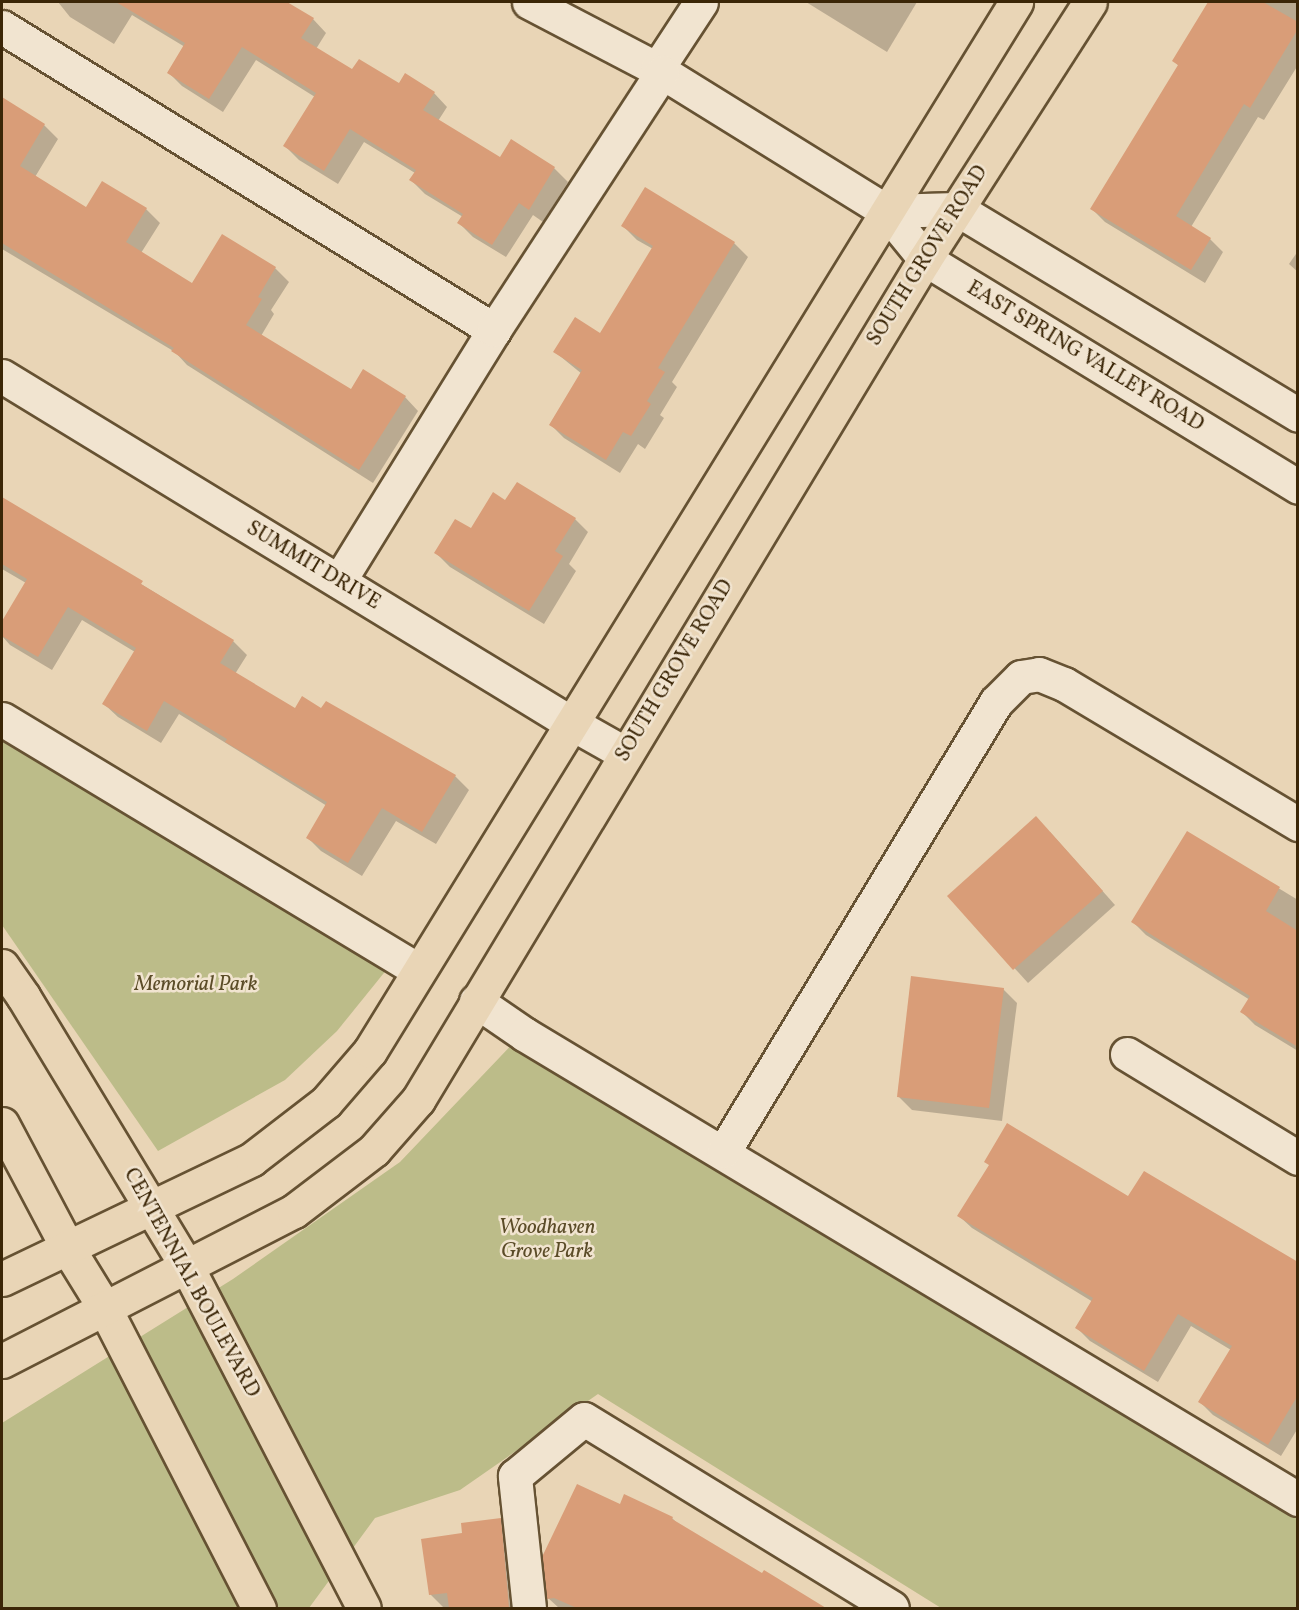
<!DOCTYPE html>
<html>
<head>
<meta charset="utf-8">
<style>
	body { margin:0 }
	#map { position:relative; width:1299px; height:1610px; overflow:hidden; background:#e9d5b6; font-family:Vollkorn,serif }
	div>[style] { position:absolute }
	[style*='--x'] { left:calc(var(--x)*1px); top:calc(var(--y)*1px); width:calc(var(--w)*1px); rotate:calc(var(--a)*1deg) }
	.green>* { inset:0; background:#bcbc89 }
	.shadow>* { inset:0; background:#0003 }
	.building>* { inset:0; background:#d99d78 }
	.roads { filter:drop-shadow(2px 0 #665233) drop-shadow(-2px 0 #665233) drop-shadow(0 2px #665233) drop-shadow(0 -2px #665233) }
	.minor>* { height:33px; margin:-16.5px; padding:0 16.5px; transform-origin:16.5px; border-radius:16.5px; background:#f1e4d0 }
	.major>* { height:33px; margin:-16.5px; padding:0 16.5px; transform-origin:16.5px; border-radius:16.5px; background:#e9d5b6 }
	span { translate:-50% -50%; white-space:nowrap; text-align:center; line-height:1.15; -webkit-text-stroke:5px #f1e4d0; paint-order:stroke }
	.street-label { font-size:21px; color:#3b2607 }
	.park-label { font-size:21px; color:#5b4c28; font-style:italic }
	.frame { position:absolute; inset:0; border:3px solid #3b2607; pointer-events:none }
</style>
</head>
<body>
<div id="map">
	<div class="green">
		<div style="clip-path:polygon(2px 719px,396px 958px,337px 1031px,285px 1080px,158px 1151px,2px 925px)"></div>
		<div style="clip-path:polygon(519px 1037px,1297px 1504px,1297px 1608px,941px 1608px,598px 1394px,460px 1490px,375px 1518px,309px 1608px,2px 1608px,2px 1423px,233px 1279px,400px 1162px)"></div>
	</div>
	<div class="shadow">
		<div style="clip-path:polygon(58px 2px,284px 2px,313px 19px,326px 33px,316px 49px,353px 71px,434px 93px,447px 107px,438px 121px,501px 159px,512px 141px,554px 168px,568px 182px,543px 222px,533px 215px,506px 257px,473px 237px,459px 223px,463px 217px,425px 194px,411px 180px,415px 173px,364px 142px,338px 184px,299px 160px,285px 146px,315px 97px,256px 60px,223px 112px,182px 86px,169px 73px,185px 47px,132px 15px,114px 44px,70px 17px)"></div>
		<div style="clip-path:polygon(806px 2px,917px 2px,887px 52px)"></div>
		<div style="clip-path:polygon(1210px 2px,1298px 2px,1298px 65px,1264px 120px,1258px 117px,1191px 227px,1210px 239px,1223px 252px,1205px 283px,1105px 222px,1092px 209px,1179px 66px,1174px 61px)"></div>
		<div style="clip-path:polygon(2px 99px,44px 125px,58px 139px,35px 177px,87px 209px,146px 209px,160px 223px,141px 253px,192px 285px,275px 268px,289px 282px,271px 310px,274px 314px,261px 336px,351px 391px,405px 397px,418px 411px,373px 483px,187px 365px,175px 352px,2px 249px)"></div>
		<div style="clip-path:polygon(623px 226px,734px 243px,748px 257px,672px 382px,677px 387px,660px 415px,664px 418px,645px 449px,638px 444px,620px 473px,564px 438px,550px 424px,582px 374px,555px 352px,600px 335px,653px 249px,637px 240px)"></div>
		<div style="clip-path:polygon(1298px 251px,1298px 272px,1289px 264px)"></div>
		<div style="clip-path:polygon(2px 498px,233px 641px,247px 655px,235px 674px,296px 710px,322px 710px,455px 776px,469px 790px,436px 844px,396px 821px,362px 876px,321px 851px,308px 838px,327px 806px,179px 714px,161px 743px,118px 717px,104px 704px,135px 652px,82px 620px,52px 670px,10px 645px,2px 636px,2px 624px,26px 583px,2px 569px)"></div>
		<div style="clip-path:polygon(506px 502px,575px 519px,588px 532px,569px 564px,576px 571px,544px 624px,450px 567px,436px 553px,471px 530px)"></div>
		<div style="clip-path:polygon(1050px 832px,1115px 905px,1028px 983px,949px 896px)"></div>
		<div style="clip-path:polygon(1188px 833px,1298px 900px,1298px 1051px,1255px 1025px,1242px 1012px,1250px 1000px,1146px 935px,1133px 922px)"></div>
		<div style="clip-path:polygon(1003px 989px,1017px 1003px,1002px 1121px,912px 1110px,898px 1096px)"></div>
		<div style="clip-path:polygon(1129px 1199px,1298px 1264px,1298px 1428px,1281px 1456px,1213px 1415px,1200px 1402px,1231px 1350px,1191px 1326px,1158px 1382px,1090px 1341px,1077px 1328px,1093px 1302px,972px 1228px,959px 1216px)"></div>
		<div style="clip-path:polygon(621px 1506px,672px 1518px,680px 1526px,816px 1608px,559px 1608px,548px 1598px)"></div>
		<div style="clip-path:polygon(500px 1520px,514px 1533px,521px 1608px,444px 1608px,430px 1594px,464px 1534px)"></div>
	</div>
	<div class="building">
		<div style="clip-path:polygon(116px 2px,287px 2px,314px 18px,301px 38px,352px 69px,359px 59px,399px 83px,405px 73px,435px 92px,423px 110px,500px 157px,511px 139px,555px 167px,529px 210px,519px 203px,492px 245px,457px 223px,463px 214px,409px 180px,416px 170px,350px 129px,324px 171px,283px 146px,316px 93px,242px 47px,209px 99px,167px 73px,185px 43px)"></div>
		<div style="clip-path:polygon(1208px 2px,1263px 2px,1298px 22px,1298px 29px,1250px 108px,1244px 104px,1176px 216px,1211px 238px,1191px 270px,1090px 209px,1178px 65px,1172px 61px)"></div>
		<div style="clip-path:polygon(2px 97px,45px 124px,20px 166px,86px 207px,102px 181px,147px 208px,126px 242px,192px 283px,222px 234px,276px 267px,258px 297px,262px 299px,246px 325px,351px 389px,363px 369px,406px 396px,359px 470px,171px 351px,174px 348px,2px 243px)"></div>
		<div style="clip-path:polygon(645px 187px,735px 242px,658px 368px,665px 372px,647px 401px,651px 404px,631px 436px,623px 432px,606px 460px,549px 425px,582px 370px,553px 352px,575px 317px,600px 333px,653px 246px,621px 226px)"></div>
		<div style="clip-path:polygon(517px 482px,576px 518px,555px 551px,563px 556px,529px 611px,434px 553px,455px 519px,471px 528px,493px 492px,505px 500px)"></div>
		<div style="clip-path:polygon(2px 497px,143px 581px,141px 584px,234px 640px,220px 663px,295px 708px,302px 696px,321px 708px,326px 701px,456px 775px,422px 832px,382px 808px,348px 863px,306px 838px,327px 802px,225px 742px,227px 739px,164px 701px,147px 731px,102px 704px,136px 648px,68px 607px,38px 657px,2px 636px,2px 621px,27px 579px,2px 564px)"></div>
		<div style="clip-path:polygon(1036px 816px,1103px 891px,1013px 970px,947px 896px)"></div>
		<div style="clip-path:polygon(1187px 831px,1280px 887px,1266px 911px,1298px 931px,1298px 1047px,1240px 1012px,1250px 996px,1131px 922px)"></div>
		<div style="clip-path:polygon(911px 976px,1004px 988px,989px 1108px,897px 1097px)"></div>
		<div style="clip-path:polygon(1007px 1123px,1128px 1196px,1144px 1171px,1298px 1262px,1298px 1395px,1268px 1445px,1198px 1402px,1232px 1346px,1178px 1314px,1144px 1371px,1075px 1328px,1093px 1298px,957px 1216px,989px 1165px,984px 1162px)"></div>
		<div style="clip-path:polygon(577px 1484px,620px 1504px,624px 1494px,673px 1517px,672px 1519px,762px 1573px,764px 1570px,826px 1608px,577px 1608px,554px 1598px,547px 1599px,542px 1557px)"></div>
		<div style="clip-path:polygon(501px 1518px,509px 1608px,449px 1608px,447px 1593px,429px 1595px,421px 1539px,462px 1533px,461px 1523px)"></div>
	</div>
	<div class="roads">
		<div class="minor">
			<div style="--x:529;--y:2;--w:144;--a:27.6"></div>
			<div style="--x:657;--y:69;--w:269;--a:31.8"></div>
			<div style="--x:886;--y:211;--w:62;--a:50.9"></div>
			<div style="--x:925;--y:259;--w:437;--a:31.4"></div>
			<div style="--x:2;--y:27;--w:578;--a:31.63"></div>
			<div style="--x:657;--y:69;--w:80;--a:-56.7"></div>
			<div style="--x:886;--y:211;--w:71;--a:-1.6"></div>
			<div style="--x:957;--y:209;--w:398;--a:31.1"></div>
			<div style="--x:2;--y:376;--w:666;--a:31.38"></div>
			<div style="--x:571;--y:723;--w:63;--a:29.4"></div>
			<div style="--x:339;--y:581;--w:295;--a:-58.3"></div>
			<div style="--x:494;--y:330;--w:308;--a:-56.9"></div>
			<div style="--x:2;--y:719;--w:486;--a:31.1"></div>
			<div style="--x:476;--y:1001;--w:58;--a:34.5"></div>
			<div style="--x:524;--y:1034;--w:903;--a:31"></div>
			<div style="--x:1127;--y:1054;--w:200;--a:31.3"></div>
			<div style="--x:724;--y:1151;--w:525;--a:-58.79"></div>
			<div style="--x:996;--y:702;--w:35;--a:-45"></div>
			<div style="--x:1021;--y:677;--w:18;--a:-9"></div>
			<div style="--x:1039;--y:674;--w:27;--a:22"></div>
			<div style="--x:1064;--y:684;--w:273;--a:30.9"></div>
			<div style="--x:529;--y:1608;--w:133;--a:-96.1"></div>
			<div style="--x:515;--y:1476;--w:89;--a:-39.6"></div>
			<div style="--x:584;--y:1419;--w:361;--a:31.5"></div>
		</div>
		<div class="major">
			<div style="--x:2;--y:966;--w:37;--a:55"></div>
			<div style="--x:23;--y:996;--w:315;--a:58.8"></div>
			<div style="--x:186;--y:1265;--w:386;--a:62.6"></div>
			<div style="--x:2;--y:1124;--w:139;--a:62.1"></div>
			<div style="--x:67;--y:1247;--w:70;--a:58.3"></div>
			<div style="--x:104;--y:1307;--w:339;--a:62.8"></div>
			<div style="--x:2;--y:1279;--w:277;--a:-25.6"></div>
			<div style="--x:252;--y:1159;--w:93;--a:-37.6"></div>
			<div style="--x:326;--y:1102;--w:67;--a:-49.2"></div>
			<div style="--x:370;--y:1051;--w:1232;--a:-58.37"></div>
			<div style="--x:2;--y:1361;--w:328;--a:-27.2"></div>
			<div style="--x:294;--y:1211;--w:101;--a:-37.3"></div>
			<div style="--x:374;--y:1150;--w:67;--a:-48.7"></div>
			<div style="--x:418;--y:1100;--w:982;--a:-58.92"></div>
			<div style="--x:925;--y:259;--w:305;--a:-57.3"></div>
		</div>
	</div>
	<div class="street-label">
		<span style="left:928px;top:256px;rotate:-58deg">SOUTH GROVE ROAD</span>
		<span style="left:1085px;top:357px;rotate:31deg">EAST SPRING VALLEY ROAD</span>
		<span style="left:313px;top:566px;rotate:31deg">SUMMIT DRIVE</span>
		<span style="left:675px;top:671px;rotate:-59deg">SOUTH GROVE ROAD</span>
		<span style="left:191px;top:1283px;rotate:61deg">CENTENNIAL BOULEVARD</span>
	</div>
	<div class="park-label">
		<span style="left:196px;top:985px">Memorial Park</span>
		<span style="left:547px;top:1240px">Woodhaven<br>Grove Park</span>
	</div>
	<div class="frame"></div>
</div>
</body>
</html>
